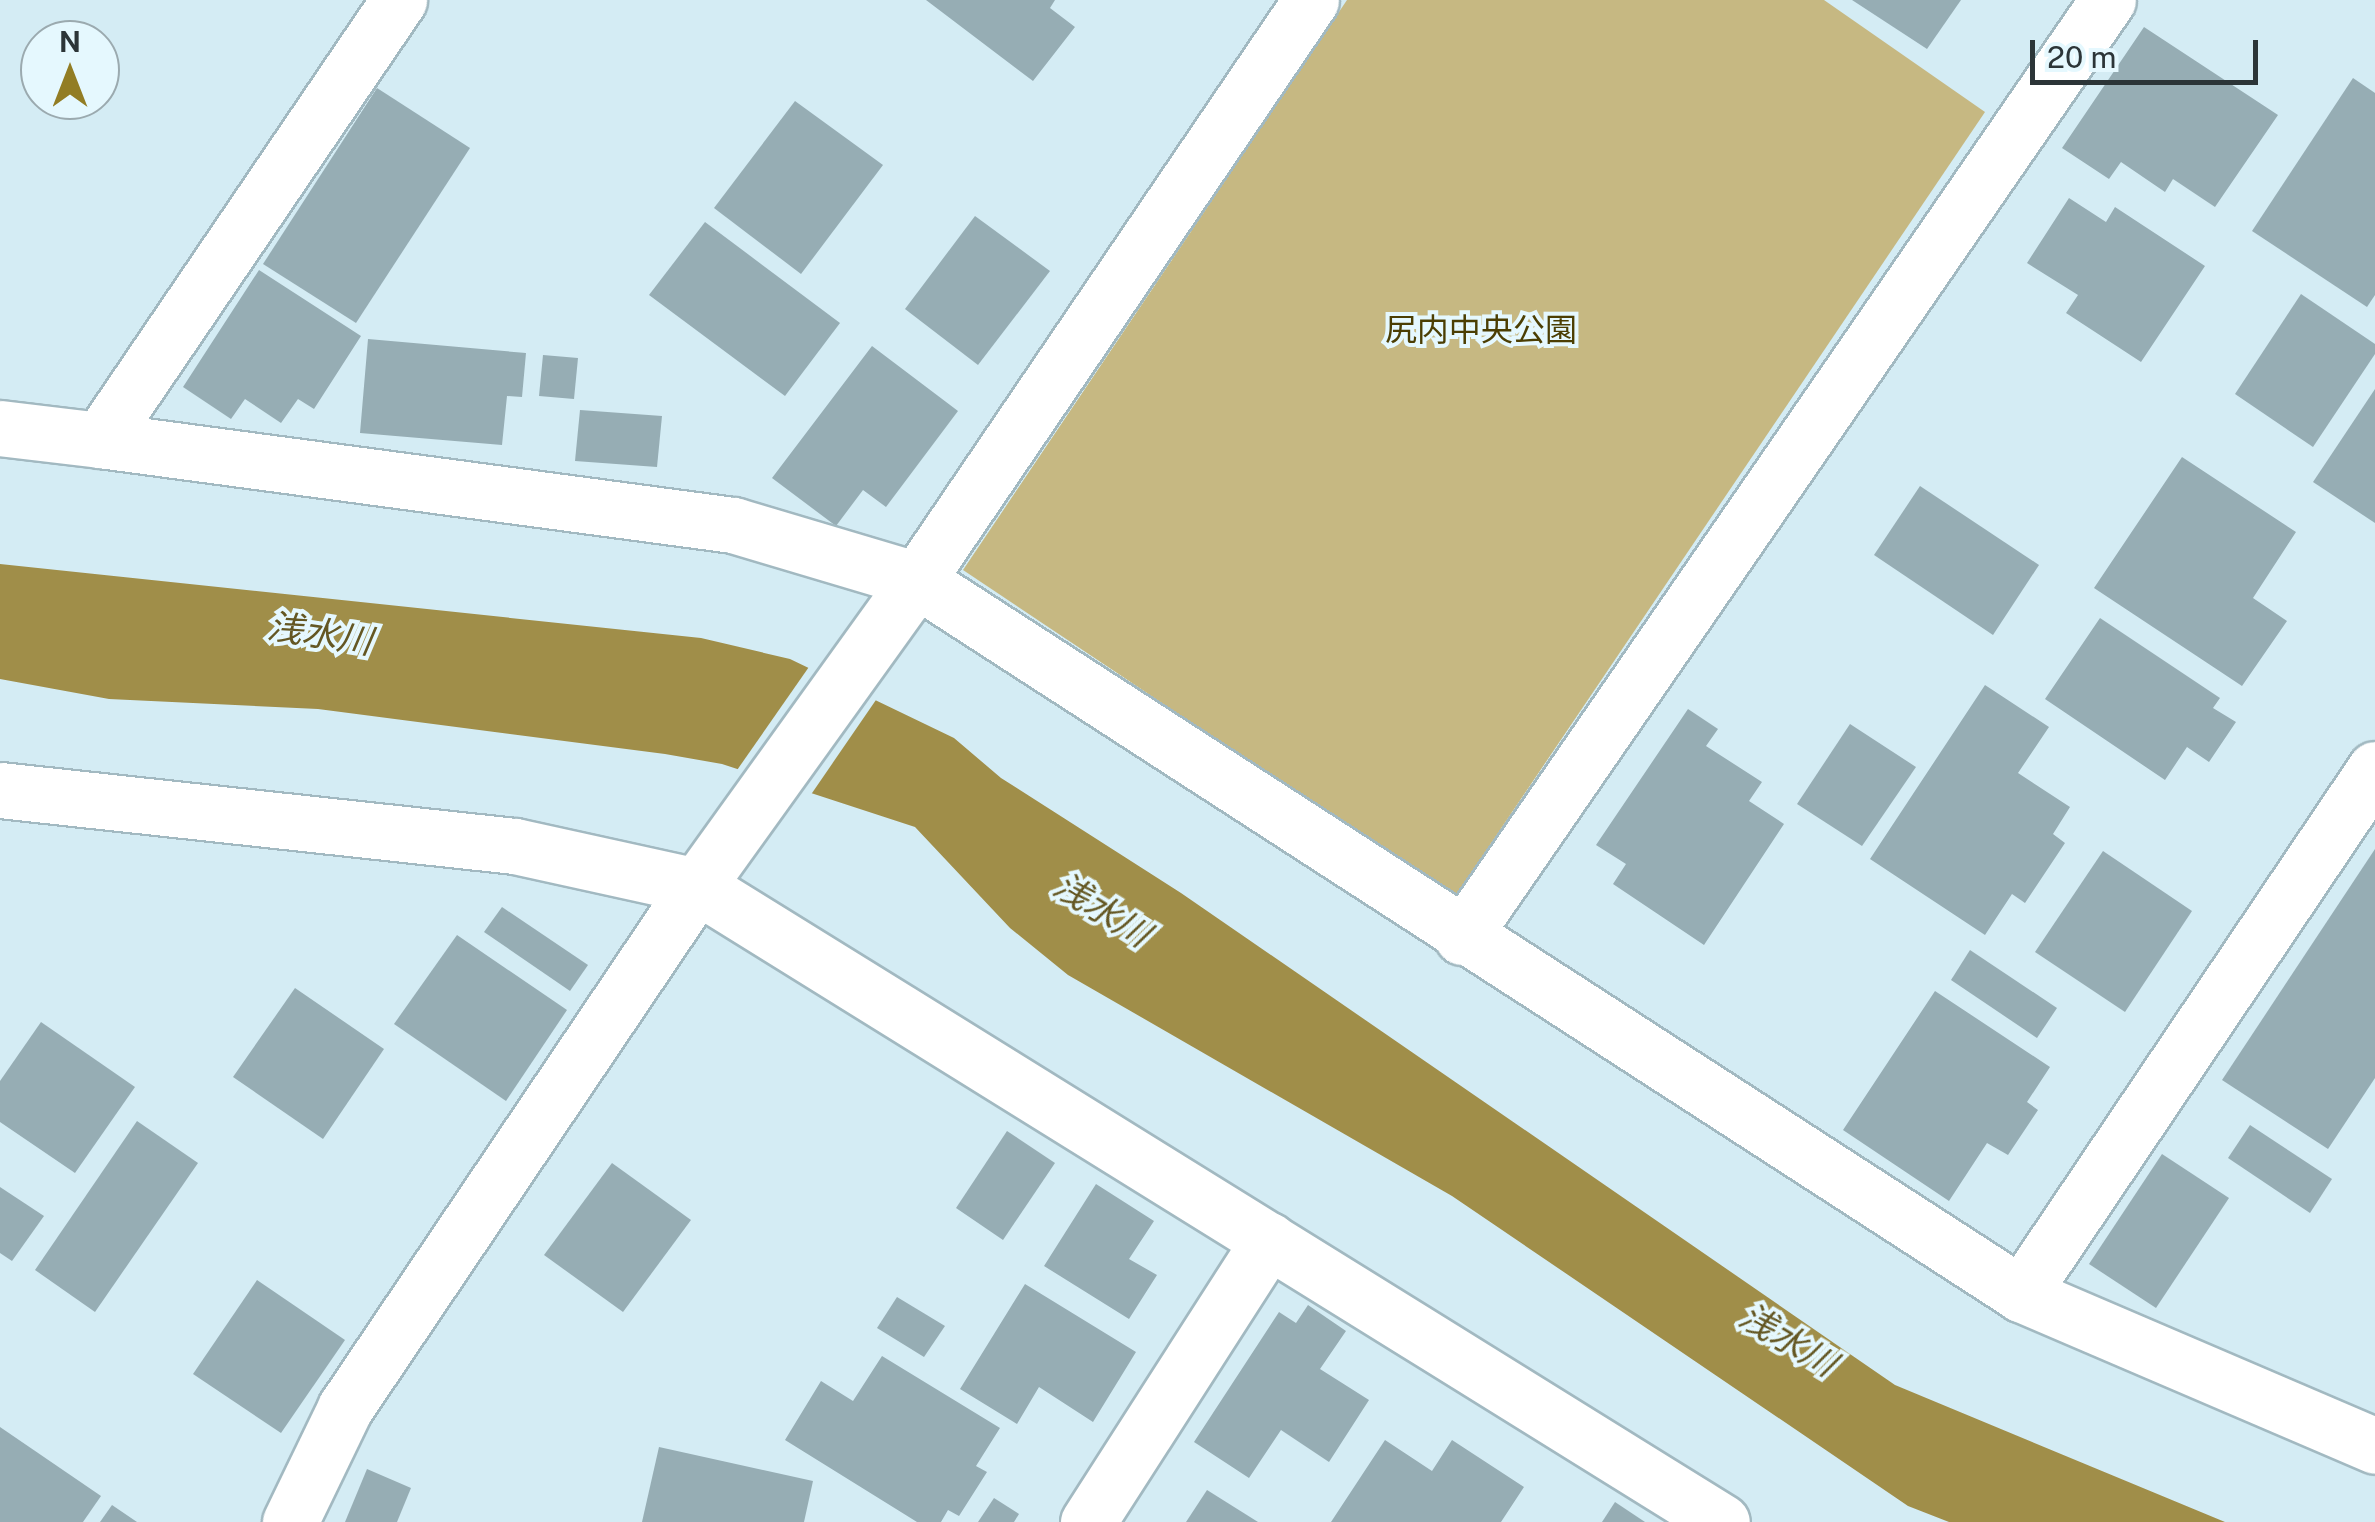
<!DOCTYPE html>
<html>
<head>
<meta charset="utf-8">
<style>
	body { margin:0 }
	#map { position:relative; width:2375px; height:1522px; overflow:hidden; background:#d4ecf4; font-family:"Public Sans","Noto Sans JP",sans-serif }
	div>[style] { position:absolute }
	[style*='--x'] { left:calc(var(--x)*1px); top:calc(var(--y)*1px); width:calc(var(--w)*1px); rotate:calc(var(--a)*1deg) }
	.green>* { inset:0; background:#c6b882 }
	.water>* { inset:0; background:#a08e49 }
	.pier>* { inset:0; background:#d4ecf4 }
	.building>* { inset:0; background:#96adb4 }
	.roads { filter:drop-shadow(2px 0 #a2b9c1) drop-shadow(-2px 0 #a2b9c1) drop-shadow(0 2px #a2b9c1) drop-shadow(0 -2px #a2b9c1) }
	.minor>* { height:55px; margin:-27.5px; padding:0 27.5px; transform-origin:27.5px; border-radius:27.5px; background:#fff }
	span { translate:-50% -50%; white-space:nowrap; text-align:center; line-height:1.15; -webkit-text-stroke:8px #e5f8fe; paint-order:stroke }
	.park-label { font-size:32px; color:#4b3e03 }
	.water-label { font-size:35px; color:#645723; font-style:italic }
	.north { position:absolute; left:20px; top:20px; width:100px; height:100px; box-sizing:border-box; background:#e5f8fe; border:2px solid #9baaaf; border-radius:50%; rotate:0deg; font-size:28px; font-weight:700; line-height:40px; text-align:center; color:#2c3538 }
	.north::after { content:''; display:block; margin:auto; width:35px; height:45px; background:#927d24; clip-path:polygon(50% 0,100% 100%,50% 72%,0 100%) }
	.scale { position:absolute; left:2030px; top:40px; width:228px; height:45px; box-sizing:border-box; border:5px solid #2c3538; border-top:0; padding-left:12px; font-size:30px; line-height:35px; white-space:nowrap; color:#2c3538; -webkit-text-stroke:8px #e5f8fe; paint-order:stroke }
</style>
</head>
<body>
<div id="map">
	<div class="green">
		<div style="clip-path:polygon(1347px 0,1824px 0,1985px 112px,1454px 898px,963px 570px)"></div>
	</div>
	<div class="water">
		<div style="clip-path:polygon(0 564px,701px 638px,790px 659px,954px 738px,1001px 778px,1181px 893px,1895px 1385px,2225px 1522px,1949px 1522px,1908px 1506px,1452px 1196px,1068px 975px,1010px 928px,915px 827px,722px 764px,665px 754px,318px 709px,109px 699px,0 679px)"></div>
	</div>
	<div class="pier">
		<div style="clip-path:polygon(811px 664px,878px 697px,810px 796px,735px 773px)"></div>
	</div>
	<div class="building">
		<div style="clip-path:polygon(926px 0,1055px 0,1050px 8px,1075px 27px,1033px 81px)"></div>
		<div style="clip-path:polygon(1852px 0,1961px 0,1927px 49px)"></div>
		<div style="clip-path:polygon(2144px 27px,2278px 115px,2215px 207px,2173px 179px,2165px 192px,2121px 162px,2109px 179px,2062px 148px)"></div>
		<div style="clip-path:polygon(2353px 78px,2375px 93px,2375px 295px,2367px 307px,2252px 231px)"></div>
		<div style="clip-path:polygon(377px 88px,470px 148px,356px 323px,263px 264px)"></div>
		<div style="clip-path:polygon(795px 101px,883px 165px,801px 274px,714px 208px)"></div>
		<div style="clip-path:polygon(2069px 198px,2106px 222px,2115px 207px,2205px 266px,2141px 362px,2066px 313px,2078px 295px,2027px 263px)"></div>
		<div style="clip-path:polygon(975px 216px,1050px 271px,978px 365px,905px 309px)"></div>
		<div style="clip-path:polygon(705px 222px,840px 323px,785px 396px,649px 295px)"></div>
		<div style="clip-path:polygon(259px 270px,361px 336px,314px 409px,298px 399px,281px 423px,245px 399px,231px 419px,183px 387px)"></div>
		<div style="clip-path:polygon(2301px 294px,2375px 344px,2375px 354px,2313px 447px,2235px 394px)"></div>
		<div style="clip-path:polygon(368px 339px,526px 353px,522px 397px,507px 396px,502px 445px,360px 433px)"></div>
		<div style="clip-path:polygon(872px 346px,958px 411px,886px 507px,863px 490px,836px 526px,772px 478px)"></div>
		<div style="clip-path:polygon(543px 355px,578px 358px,574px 399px,539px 396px)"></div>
		<div style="clip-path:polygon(2375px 389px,2375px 523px,2313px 482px)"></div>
		<div style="clip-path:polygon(580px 410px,662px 416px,657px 467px,575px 461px)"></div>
		<div style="clip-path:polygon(2182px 457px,2296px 532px,2253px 598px,2287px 621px,2242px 686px,2094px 588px)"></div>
		<div style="clip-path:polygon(1920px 486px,2039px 565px,1993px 635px,1874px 555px)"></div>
		<div style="clip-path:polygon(2100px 618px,2220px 698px,2213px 708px,2236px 722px,2209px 762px,2187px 747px,2165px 780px,2045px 699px)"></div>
		<div style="clip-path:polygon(1985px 685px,2049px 727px,2018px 773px,2070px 807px,2053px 834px,2065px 843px,2025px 903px,2012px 894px,1985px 935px,1870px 859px)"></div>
		<div style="clip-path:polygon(1688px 709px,1718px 729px,1706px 746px,1762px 782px,1749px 801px,1784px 824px,1704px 945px,1613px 884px,1626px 864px,1596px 845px)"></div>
		<div style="clip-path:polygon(1850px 724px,1916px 767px,1862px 846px,1797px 804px)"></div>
		<div style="clip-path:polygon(2375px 849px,2375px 1078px,2328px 1149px,2222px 1080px)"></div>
		<div style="clip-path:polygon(2103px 851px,2192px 911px,2125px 1012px,2035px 952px)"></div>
		<div style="clip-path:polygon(502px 907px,588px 965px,570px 991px,484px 932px)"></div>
		<div style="clip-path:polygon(457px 935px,567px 1010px,506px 1101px,394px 1024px)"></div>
		<div style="clip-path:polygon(1970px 950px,2057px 1008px,2037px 1038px,1951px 980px)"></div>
		<div style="clip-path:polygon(295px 988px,384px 1049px,323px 1139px,233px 1077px)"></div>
		<div style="clip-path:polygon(1935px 991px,2050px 1067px,2027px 1102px,2038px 1110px,2008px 1155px,1987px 1143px,1949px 1201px,1843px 1130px)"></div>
		<div style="clip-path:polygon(41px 1022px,135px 1087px,75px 1173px,0 1122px,0 1081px)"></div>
		<div style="clip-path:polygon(137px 1121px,198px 1163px,95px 1312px,35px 1270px)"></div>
		<div style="clip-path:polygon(2250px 1125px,2332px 1179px,2310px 1213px,2228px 1158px)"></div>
		<div style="clip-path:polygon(1007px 1131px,1055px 1163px,1003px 1240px,956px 1208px)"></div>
		<div style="clip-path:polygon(2162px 1154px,2229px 1198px,2156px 1308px,2089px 1264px)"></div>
		<div style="clip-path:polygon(612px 1163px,691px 1220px,623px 1312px,544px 1255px)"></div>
		<div style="clip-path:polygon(1096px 1184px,1154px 1221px,1129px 1259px,1157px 1275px,1129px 1319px,1044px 1266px)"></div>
		<div style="clip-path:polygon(0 1187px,44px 1216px,12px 1261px,0 1253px)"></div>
		<div style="clip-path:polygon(257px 1280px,345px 1340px,281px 1433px,193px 1374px)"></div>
		<div style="clip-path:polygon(1025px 1284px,1136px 1352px,1093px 1422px,1039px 1387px,1017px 1424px,960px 1389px)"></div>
		<div style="clip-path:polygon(897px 1297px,945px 1326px,924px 1357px,877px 1328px)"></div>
		<div style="clip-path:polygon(1308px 1305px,1346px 1331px,1320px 1369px,1369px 1400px,1329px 1462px,1281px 1430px,1249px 1478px,1194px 1442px,1279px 1312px,1296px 1323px)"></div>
		<div style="clip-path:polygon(882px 1356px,1000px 1428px,976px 1466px,987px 1472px,959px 1516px,948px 1510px,941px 1522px,917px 1522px,785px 1440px,821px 1381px,853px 1401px)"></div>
		<div style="clip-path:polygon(0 1427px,101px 1496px,83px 1522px,0 1522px)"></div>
		<div style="clip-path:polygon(1385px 1440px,1432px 1471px,1452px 1440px,1524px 1487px,1501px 1522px,1331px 1522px)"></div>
		<div style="clip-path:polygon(659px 1447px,813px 1481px,804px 1522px,642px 1522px)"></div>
		<div style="clip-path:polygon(367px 1469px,411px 1488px,397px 1522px,345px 1522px)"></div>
		<div style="clip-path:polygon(1207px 1490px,1258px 1522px,1186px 1522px)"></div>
		<div style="clip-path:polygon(994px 1498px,1019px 1514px,1014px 1522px,978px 1522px)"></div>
		<div style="clip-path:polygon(1615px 1502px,1645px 1522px,1602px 1522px)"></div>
		<div style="clip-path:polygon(112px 1505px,137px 1522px,100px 1522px)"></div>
	</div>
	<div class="roads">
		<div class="minor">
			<div style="--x:399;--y:0;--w:532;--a:124.2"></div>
			<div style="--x:100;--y:440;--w:639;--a:7.65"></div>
			<div style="--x:733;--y:525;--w:192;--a:16.6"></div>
			<div style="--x:917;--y:580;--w:1315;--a:32.89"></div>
			<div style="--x:2021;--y:1294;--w:385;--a:23.2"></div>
			<div style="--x:0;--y:428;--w:101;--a:6.8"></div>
			<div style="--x:0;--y:790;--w:518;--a:6.21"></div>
			<div style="--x:515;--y:846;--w:186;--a:12.4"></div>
			<div style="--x:697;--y:886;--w:1206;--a:31.82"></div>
			<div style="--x:1462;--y:937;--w:1138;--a:-55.42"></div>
			<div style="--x:2021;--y:1294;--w:633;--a:-56.01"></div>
			<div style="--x:290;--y:1522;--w:127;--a:-64.2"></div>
			<div style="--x:345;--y:1408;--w:630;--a:-56.01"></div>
			<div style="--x:697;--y:886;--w:377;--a:-54.3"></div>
			<div style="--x:917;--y:580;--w:701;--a:-55.81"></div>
			<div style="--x:1088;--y:1522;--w:335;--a:-57.3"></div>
		</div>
	</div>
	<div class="park-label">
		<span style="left:1481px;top:330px">尻内中央公園</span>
	</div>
	<div class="water-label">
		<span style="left:320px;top:634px;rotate:9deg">浅水川</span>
		<span style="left:1102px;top:910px;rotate:32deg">浅水川</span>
		<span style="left:1788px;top:1340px;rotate:31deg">浅水川</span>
	</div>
	<div class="north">N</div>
	<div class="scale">20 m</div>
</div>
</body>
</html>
